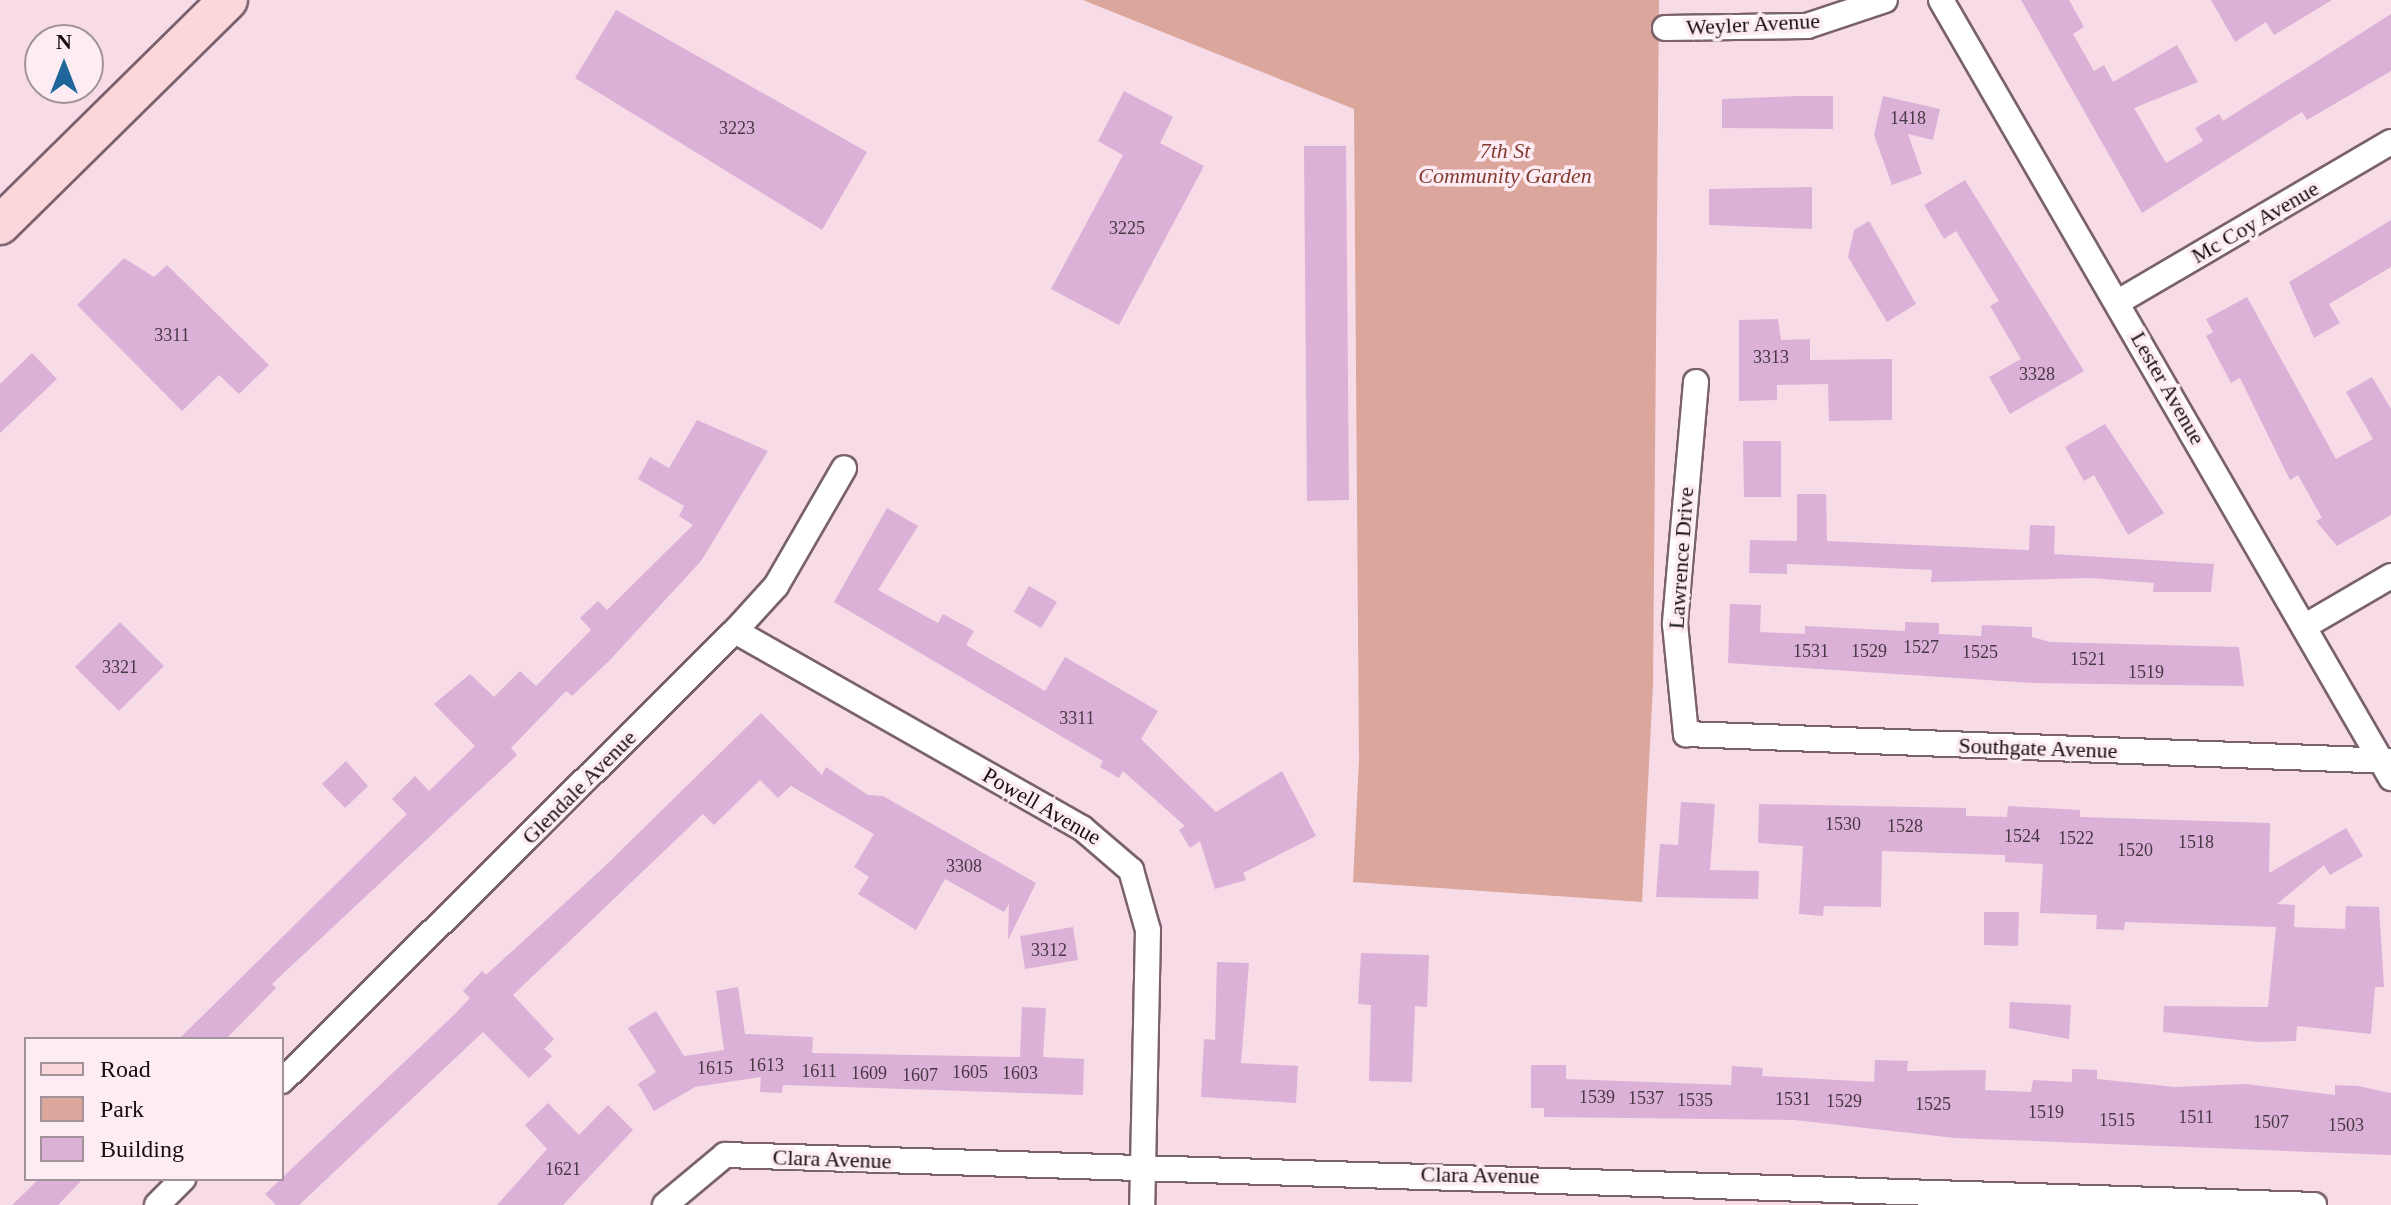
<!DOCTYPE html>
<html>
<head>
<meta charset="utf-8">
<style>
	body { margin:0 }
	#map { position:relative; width:2391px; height:1205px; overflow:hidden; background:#f7dbe7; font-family:Georgia,serif }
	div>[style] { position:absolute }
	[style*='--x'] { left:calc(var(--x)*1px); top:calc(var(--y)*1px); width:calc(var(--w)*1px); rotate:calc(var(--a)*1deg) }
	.green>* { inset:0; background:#dba69c }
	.building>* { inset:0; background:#dbb1d7 }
	.roads { filter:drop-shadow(2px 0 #7a626d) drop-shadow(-2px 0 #7a626d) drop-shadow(0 2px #7a626d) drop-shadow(0 -2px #7a626d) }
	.minor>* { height:24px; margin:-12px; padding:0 12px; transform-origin:12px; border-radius:12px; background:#fff }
	.primary>* { height:38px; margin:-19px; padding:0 19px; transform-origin:19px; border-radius:19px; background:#fbd6da }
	span { translate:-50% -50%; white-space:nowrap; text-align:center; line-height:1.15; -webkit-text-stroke:7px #fdecf3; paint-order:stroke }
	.number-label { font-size:18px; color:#483744 }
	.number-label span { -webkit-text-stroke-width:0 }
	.street-label { font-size:22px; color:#170e13 }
	.park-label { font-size:22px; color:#823c30; font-style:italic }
	.legend { position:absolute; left:24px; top:1037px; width:260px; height:144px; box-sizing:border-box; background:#fdecf3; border:2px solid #a19399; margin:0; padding:10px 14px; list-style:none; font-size:24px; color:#170e13 }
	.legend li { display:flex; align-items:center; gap:16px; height:40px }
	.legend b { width:40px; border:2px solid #a19399 }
	.north { position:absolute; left:24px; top:24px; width:80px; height:80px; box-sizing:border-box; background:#fdecf3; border:2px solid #a19399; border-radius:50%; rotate:0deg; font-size:22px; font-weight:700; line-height:32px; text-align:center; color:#170e13 }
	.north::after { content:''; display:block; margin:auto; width:28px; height:36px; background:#20669a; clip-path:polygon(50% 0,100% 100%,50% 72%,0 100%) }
</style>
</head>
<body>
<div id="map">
	<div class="green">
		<div style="clip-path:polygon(1083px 0,1659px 0,1653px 685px,1642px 902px,1353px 882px,1359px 760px,1354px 109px)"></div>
	</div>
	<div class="building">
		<div style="clip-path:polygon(2021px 0,2069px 0,2084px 27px,2073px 34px,2094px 71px,2104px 65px,2113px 82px,2177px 45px,2198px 82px,2134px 108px,2166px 163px,2203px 141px,2195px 128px,2219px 114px,2223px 121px,2391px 14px,2391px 71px,2307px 120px,2302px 112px,2142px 213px)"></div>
		<div style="clip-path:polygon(2211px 0,2332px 0,2274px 35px,2266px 22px,2235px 42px)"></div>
		<div style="clip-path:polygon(616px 10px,867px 152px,822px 230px,575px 78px)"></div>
		<div style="clip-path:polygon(1124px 91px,1173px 117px,1160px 143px,1204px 166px,1119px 325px,1051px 289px,1123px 155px,1098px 141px)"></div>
		<div style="clip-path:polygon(1799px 96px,1833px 96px,1833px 129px,1722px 128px,1722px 99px)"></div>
		<div style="clip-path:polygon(1883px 96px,1940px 109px,1933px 140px,1908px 134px,1922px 174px,1892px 185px,1874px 135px)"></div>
		<div style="clip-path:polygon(1304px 146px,1346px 146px,1349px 500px,1307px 501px)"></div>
		<div style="clip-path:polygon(1965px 180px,2084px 371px,2010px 414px,1989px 377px,2021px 359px,1990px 306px,1999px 301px,1956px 231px,1944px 239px,1924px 205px)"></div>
		<div style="clip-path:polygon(1812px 187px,1812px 229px,1709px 225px,1709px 189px)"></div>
		<div style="clip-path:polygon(2391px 220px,2391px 267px,2329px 304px,2340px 323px,2314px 338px,2289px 282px)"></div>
		<div style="clip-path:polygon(1869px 221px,1916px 304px,1887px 322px,1848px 257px,1854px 230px)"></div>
		<div style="clip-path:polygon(124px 258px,154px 277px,167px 265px,269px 365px,239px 394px,219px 375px,182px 411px,77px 305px)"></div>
		<div style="clip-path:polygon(2247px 297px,2336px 459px,2373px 439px,2346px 392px,2372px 377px,2391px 409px,2391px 515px,2337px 546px,2316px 521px,2322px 518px,2298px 475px,2290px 480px,2240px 378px,2231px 383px,2206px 336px,2213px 332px,2206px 319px)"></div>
		<div style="clip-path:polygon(1778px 319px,1781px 340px,1810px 339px,1810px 360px,1892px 359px,1892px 420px,1829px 421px,1828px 384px,1777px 385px,1777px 400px,1739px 401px,1739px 320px)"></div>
		<div style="clip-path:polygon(32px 353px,57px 379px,0 433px,0 384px)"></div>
		<div style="clip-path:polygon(697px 420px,768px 451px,701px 561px,609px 661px,572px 696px,566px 691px,511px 748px,517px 755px,500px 771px,272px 984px,276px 988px,226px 1039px,179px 1039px,407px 814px,392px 799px,415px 776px,429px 791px,475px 746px,434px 704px,470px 674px,494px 697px,520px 671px,536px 686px,591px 630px,580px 618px,598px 601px,607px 610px,693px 525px,679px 516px,684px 506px,638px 479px,650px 457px,669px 468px)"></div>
		<div style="clip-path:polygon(2105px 424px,2164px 513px,2128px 535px,2094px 475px,2084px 481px,2065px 447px)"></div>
		<div style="clip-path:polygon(1743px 441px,1781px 441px,1781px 497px,1744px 497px)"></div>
		<div style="clip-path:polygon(1797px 494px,1826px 494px,1827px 541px,2029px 550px,2030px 525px,2055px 526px,2054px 554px,2214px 564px,2211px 592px,2153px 592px,2154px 583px,2090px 578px,1931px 582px,1932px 570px,1843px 566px,1787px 564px,1787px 574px,1749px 573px,1750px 540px,1797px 541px)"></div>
		<div style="clip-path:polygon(887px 508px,918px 526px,878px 590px,938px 623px,943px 614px,974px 631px,966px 645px,1045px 691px,1065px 657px,1158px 711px,1141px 739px,1216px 812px,1282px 771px,1316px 836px,1243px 873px,1246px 880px,1215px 889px,1200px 841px,1190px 848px,1179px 830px,1185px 826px,1123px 771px,1119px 778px,1100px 767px,1103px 761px,834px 602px)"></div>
		<div style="clip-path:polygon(1029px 586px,1057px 602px,1041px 628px,1014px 612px)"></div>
		<div style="clip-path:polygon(1730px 604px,1761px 605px,1760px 632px,1805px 634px,1805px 626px,1905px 631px,1905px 622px,1939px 623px,1939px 634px,1981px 636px,1982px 625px,2032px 627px,2032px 637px,2050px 642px,2239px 647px,2244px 686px,2032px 683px,1728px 663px)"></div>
		<div style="clip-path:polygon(120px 622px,164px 666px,119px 711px,75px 667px)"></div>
		<div style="clip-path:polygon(761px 713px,822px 775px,826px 767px,868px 795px,883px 796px,1036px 883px,1008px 940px,1009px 904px,1004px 912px,945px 879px,916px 930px,858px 894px,869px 877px,854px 867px,874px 834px,791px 786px,778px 798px,760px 780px,714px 825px,703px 814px,513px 995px,554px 1039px,544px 1049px,552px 1056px,529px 1078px,483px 1032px,299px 1205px,276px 1205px,265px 1194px,456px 1013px,470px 998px,463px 991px,482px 971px,486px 975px,603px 868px)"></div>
		<div style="clip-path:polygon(346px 761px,368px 786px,345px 808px,322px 784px)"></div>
		<div style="clip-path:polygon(1681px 802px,1715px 804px,1710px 870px,1759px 871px,1758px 899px,1656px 897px,1660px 844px,1678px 845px)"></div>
		<div style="clip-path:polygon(1759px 804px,1966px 808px,1966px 816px,2007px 817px,2008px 806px,2080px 810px,2080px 817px,2270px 823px,2269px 873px,2346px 828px,2363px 856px,2330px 875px,2324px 865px,2277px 904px,2295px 905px,2294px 927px,2345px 929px,2346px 906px,2379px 907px,2384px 987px,2375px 987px,2371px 1034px,2297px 1026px,2296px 1041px,2258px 1042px,2163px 1032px,2164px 1006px,2268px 1007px,2276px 927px,2125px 922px,2124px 930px,2096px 929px,2097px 915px,2040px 913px,2043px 864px,2005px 862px,2005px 855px,1882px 851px,1881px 907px,1824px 906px,1823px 916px,1799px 914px,1803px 846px,1758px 843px)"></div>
		<div style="clip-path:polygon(1984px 912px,2019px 912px,2018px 946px,1984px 945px)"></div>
		<div style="clip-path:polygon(1073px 927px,1078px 960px,1025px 969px,1020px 936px)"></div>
		<div style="clip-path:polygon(1361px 953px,1429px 955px,1427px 1007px,1415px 1006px,1412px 1082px,1369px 1081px,1371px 1005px,1358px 1004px)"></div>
		<div style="clip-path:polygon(1217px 962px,1249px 963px,1241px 1063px,1298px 1066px,1296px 1103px,1201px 1097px,1204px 1039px,1215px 1040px)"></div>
		<div style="clip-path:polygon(738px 987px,745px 1034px,813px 1037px,812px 1053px,1020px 1057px,1022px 1007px,1046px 1008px,1043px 1057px,1084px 1059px,1083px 1095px,783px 1085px,782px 1093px,760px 1092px,761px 1077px,695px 1087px,654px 1111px,638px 1084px,656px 1072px,628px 1028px,656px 1011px,684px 1056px,724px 1050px,716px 991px)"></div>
		<div style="clip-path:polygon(2010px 1002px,2071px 1005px,2069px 1039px,2009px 1028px)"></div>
		<div style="clip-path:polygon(1875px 1060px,1908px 1061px,1907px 1071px,1986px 1070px,1985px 1090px,2031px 1092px,2033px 1080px,2072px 1082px,2072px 1069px,2097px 1070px,2097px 1079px,2175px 1087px,2245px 1084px,2335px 1095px,2335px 1085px,2358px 1086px,2391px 1093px,2391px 1155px,1955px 1138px,1794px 1120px,1544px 1117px,1544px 1108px,1531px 1108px,1531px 1065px,1566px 1065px,1566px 1079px,1731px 1085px,1732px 1066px,1763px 1068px,1762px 1076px,1874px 1082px)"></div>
		<div style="clip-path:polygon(548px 1103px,579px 1135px,608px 1105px,633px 1130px,563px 1205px,497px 1205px,547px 1149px,525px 1125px)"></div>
		<div style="clip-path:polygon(39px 1179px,83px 1179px,58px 1205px,12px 1205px)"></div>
	</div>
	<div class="roads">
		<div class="minor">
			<div style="--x:1941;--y:0;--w:899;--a:59.95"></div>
			<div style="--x:1665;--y:28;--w:142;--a:-0.8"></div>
			<div style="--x:1807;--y:26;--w:82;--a:-18.4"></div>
			<div style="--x:2118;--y:302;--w:316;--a:-30.4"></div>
			<div style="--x:1696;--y:382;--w:243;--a:95"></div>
			<div style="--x:1675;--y:624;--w:111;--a:84.3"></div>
			<div style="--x:1686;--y:734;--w:706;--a:2.19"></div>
			<div style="--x:2307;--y:625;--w:97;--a:-30.3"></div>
			<div style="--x:735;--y:631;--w:399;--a:29.6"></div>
			<div style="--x:1082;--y:828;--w:65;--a:40.6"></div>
			<div style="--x:1131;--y:870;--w:62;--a:74.2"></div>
			<div style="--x:1148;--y:930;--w:275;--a:91.2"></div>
			<div style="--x:282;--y:1081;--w:639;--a:-44.81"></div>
			<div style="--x:735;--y:631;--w:61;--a:-47.7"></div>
			<div style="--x:776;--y:586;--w:136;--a:-60"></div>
			<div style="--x:157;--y:1205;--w:37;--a:-45"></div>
			<div style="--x:665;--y:1205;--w:78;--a:-39.8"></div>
			<div style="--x:725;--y:1155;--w:1590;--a:1.8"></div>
		</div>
		<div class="primary">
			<div style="--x:0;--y:225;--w:320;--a:-44.6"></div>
		</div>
	</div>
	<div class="number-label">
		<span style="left:1908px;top:118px">1418</span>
		<span style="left:737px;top:128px">3223</span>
		<span style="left:1127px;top:228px">3225</span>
		<span style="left:172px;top:335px">3311</span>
		<span style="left:1771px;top:357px">3313</span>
		<span style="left:2037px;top:374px">3328</span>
		<span style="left:1921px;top:647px">1527</span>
		<span style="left:1811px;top:651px">1531</span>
		<span style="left:1869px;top:651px">1529</span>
		<span style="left:1980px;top:652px">1525</span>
		<span style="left:2088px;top:659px">1521</span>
		<span style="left:120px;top:667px">3321</span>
		<span style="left:2146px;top:672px">1519</span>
		<span style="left:1077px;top:718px">3311</span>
		<span style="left:1843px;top:824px">1530</span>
		<span style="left:1905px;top:826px">1528</span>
		<span style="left:2022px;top:836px">1524</span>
		<span style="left:2076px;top:838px">1522</span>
		<span style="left:2196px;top:842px">1518</span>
		<span style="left:2135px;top:850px">1520</span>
		<span style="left:964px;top:866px">3308</span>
		<span style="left:1049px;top:950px">3312</span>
		<span style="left:766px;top:1065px">1613</span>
		<span style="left:715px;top:1068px">1615</span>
		<span style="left:819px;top:1071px">1611</span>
		<span style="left:970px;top:1072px">1605</span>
		<span style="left:869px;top:1073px">1609</span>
		<span style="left:1020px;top:1073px">1603</span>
		<span style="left:920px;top:1075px">1607</span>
		<span style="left:1597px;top:1097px">1539</span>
		<span style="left:1646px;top:1098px">1537</span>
		<span style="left:1793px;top:1099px">1531</span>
		<span style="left:1695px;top:1100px">1535</span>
		<span style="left:1844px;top:1101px">1529</span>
		<span style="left:1933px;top:1104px">1525</span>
		<span style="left:2046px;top:1112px">1519</span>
		<span style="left:2196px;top:1117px">1511</span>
		<span style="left:2117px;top:1120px">1515</span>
		<span style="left:2271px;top:1122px">1507</span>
		<span style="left:2346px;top:1125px">1503</span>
		<span style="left:563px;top:1169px">1621</span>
	</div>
	<div class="street-label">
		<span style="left:1753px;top:24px;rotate:-3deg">Weyler Avenue</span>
		<span style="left:2255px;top:222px;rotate:-30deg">Mc Coy Avenue</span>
		<span style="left:2168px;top:388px;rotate:60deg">Lester Avenue</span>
		<span style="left:1681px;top:558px;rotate:-86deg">Lawrence Drive</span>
		<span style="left:2038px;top:748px;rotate:2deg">Southgate Avenue</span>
		<span style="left:579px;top:787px;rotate:-45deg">Glendale Avenue</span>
		<span style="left:1042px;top:806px;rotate:30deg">Powell Avenue</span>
		<span style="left:832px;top:1159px;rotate:2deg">Clara Avenue</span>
		<span style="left:1480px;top:1175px;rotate:1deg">Clara Avenue</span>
	</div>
	<div class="park-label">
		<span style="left:1505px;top:163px">7th St<br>Community Garden</span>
	</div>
	<ul class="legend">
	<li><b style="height:10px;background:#fbd6da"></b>Road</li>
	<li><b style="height:22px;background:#dba69c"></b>Park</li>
	<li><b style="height:22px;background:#dbb1d7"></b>Building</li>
	</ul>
	<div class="north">N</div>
</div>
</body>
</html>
